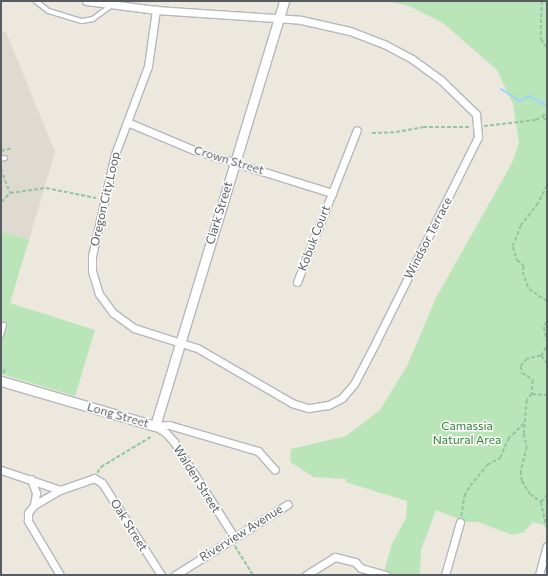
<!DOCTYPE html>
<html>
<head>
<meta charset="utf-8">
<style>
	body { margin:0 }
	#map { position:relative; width:548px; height:576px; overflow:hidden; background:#ece8de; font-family:Commissioner,sans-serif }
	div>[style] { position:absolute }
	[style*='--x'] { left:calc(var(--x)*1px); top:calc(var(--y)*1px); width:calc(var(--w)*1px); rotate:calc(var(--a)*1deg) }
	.education>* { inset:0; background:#dedacf }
	.green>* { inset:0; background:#bae5b9 }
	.stream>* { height:2px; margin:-1px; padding:0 1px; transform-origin:1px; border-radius:1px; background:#9bd5ff }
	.path>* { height:1.5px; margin-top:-0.75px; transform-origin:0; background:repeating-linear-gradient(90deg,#92c6a0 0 4px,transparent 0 6px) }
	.roads { filter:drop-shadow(1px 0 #b5b7bc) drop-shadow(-1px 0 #b5b7bc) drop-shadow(0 1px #b5b7bc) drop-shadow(0 -1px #b5b7bc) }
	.service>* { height:3.5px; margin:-1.75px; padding:0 1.75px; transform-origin:1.75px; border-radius:1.75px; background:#fff }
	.minor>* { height:7px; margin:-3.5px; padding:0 3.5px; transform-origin:3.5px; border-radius:3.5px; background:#fff }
	.tertiary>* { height:9px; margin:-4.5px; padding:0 4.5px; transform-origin:4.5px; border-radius:4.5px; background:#fff }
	span { translate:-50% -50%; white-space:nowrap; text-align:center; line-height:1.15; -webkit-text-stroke:3px #fff; paint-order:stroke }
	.street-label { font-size:12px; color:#585c60 }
	.park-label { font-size:12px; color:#328534 }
	.frame { position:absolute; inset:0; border:2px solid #585c60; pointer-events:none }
</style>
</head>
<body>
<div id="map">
	<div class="education">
		<div style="clip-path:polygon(1px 31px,6px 32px,55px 152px,29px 240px,1px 232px)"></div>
	</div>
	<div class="green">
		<div style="clip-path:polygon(386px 1px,547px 1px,547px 526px,533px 522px,524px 532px,512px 535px,478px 522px,466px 522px,436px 510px,421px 550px,420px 575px,383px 575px,392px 544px,406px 518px,407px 501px,345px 482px,347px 479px,313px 477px,290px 462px,291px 449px,346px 436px,380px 410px,407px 366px,436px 298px,512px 163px,519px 143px,513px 104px,497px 70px,443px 23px,409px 6px)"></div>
		<div style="clip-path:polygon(1px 232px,29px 240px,10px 303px,95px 330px,75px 396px,1px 374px)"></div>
	</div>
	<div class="stream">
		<div style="--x:501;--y:89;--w:22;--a:32"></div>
		<div style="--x:520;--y:101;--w:10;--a:-29"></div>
		<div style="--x:529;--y:96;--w:21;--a:29"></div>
	</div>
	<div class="path">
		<div style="--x:542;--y:1;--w:38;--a:92"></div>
		<div style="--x:541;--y:39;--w:11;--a:56"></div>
		<div style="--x:543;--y:117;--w:6;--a:45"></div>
		<div style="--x:484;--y:126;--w:52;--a:-6.6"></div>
		<div style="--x:536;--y:120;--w:13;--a:-32"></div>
		<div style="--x:372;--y:133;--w:24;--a:-2"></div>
		<div style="--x:396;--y:132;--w:27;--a:-10"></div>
		<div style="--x:423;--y:127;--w:48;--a:0"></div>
		<div style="--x:1;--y:151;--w:11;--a:-15"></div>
		<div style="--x:1;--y:169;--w:26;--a:69"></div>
		<div style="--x:10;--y:193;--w:36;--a:-8"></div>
		<div style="--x:46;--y:188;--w:51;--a:11.3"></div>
		<div style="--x:547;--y:186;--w:20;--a:117"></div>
		<div style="--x:538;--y:204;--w:28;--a:128"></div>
		<div style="--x:521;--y:226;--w:22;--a:111"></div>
		<div style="--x:513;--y:247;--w:14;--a:73"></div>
		<div style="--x:517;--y:260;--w:9;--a:41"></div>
		<div style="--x:524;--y:266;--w:6;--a:99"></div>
		<div style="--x:523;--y:272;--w:18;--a:71"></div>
		<div style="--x:529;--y:289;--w:22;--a:34"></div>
		<div style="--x:1;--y:202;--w:13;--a:-45"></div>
		<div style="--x:547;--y:322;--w:6;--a:121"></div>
		<div style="--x:544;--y:327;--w:14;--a:78"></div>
		<div style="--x:541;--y:356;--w:13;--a:-63"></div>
		<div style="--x:547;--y:364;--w:10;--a:-127"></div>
		<div style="--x:541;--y:356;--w:14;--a:168"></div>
		<div style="--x:527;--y:359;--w:9;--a:131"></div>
		<div style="--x:521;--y:366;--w:7;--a:82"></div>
		<div style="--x:522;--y:373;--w:13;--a:32"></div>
		<div style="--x:533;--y:380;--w:14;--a:94"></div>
		<div style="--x:532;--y:394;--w:8;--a:130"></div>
		<div style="--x:527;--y:400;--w:34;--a:95"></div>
		<div style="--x:524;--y:434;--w:13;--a:77"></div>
		<div style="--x:527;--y:447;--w:25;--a:104"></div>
		<div style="--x:521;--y:471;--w:10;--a:84"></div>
		<div style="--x:522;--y:481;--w:15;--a:58"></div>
		<div style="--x:530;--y:494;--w:14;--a:36"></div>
		<div style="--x:541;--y:502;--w:28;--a:77"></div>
		<div style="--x:3;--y:373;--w:5;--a:-68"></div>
		<div style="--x:532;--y:394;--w:15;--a:4"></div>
		<div style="--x:97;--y:473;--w:7;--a:-56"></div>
		<div style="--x:101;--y:467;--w:60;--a:-31.3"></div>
		<div style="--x:541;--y:502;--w:9;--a:-49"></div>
		<div style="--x:461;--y:516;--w:20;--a:-81"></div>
		<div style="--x:464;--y:496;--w:12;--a:-59"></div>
		<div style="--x:470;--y:486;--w:27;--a:-51"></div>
		<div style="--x:487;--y:465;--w:15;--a:-28"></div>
		<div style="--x:500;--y:458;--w:21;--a:-67"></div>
		<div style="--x:508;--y:439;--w:24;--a:-45"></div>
		<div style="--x:235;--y:546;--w:34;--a:58"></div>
	</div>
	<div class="roads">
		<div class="service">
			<div style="--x:36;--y:1;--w:16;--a:38"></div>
			<div style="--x:49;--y:11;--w:34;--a:17"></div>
			<div style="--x:82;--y:21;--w:11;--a:-10"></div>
			<div style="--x:93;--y:19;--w:22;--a:-36"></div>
			<div style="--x:1;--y:159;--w:4;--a:-14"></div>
			<div style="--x:1;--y:336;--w:11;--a:-75"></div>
		</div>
		<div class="minor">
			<div style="--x:86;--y:1;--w:71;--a:7.3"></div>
			<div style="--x:156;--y:10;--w:145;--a:3.9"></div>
			<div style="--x:301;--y:20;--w:50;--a:12.7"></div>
			<div style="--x:350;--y:31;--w:36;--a:21"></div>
			<div style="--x:384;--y:44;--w:32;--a:28"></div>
			<div style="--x:412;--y:59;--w:36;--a:36"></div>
			<div style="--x:441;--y:80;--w:49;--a:44.2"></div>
			<div style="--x:476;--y:114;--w:23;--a:85"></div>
			<div style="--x:478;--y:137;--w:229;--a:116.5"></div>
			<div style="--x:376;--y:342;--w:47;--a:117.6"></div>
			<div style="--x:354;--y:384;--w:18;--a:131"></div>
			<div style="--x:342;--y:398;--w:16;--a:153"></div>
			<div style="--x:328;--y:405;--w:20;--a:171"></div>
			<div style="--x:308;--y:408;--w:17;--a:-163"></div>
			<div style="--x:292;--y:403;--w:110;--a:-149.9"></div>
			<div style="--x:197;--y:348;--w:66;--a:-162.4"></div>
			<div style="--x:134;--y:328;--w:26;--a:-144"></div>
			<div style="--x:113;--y:313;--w:24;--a:-126"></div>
			<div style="--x:99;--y:294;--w:24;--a:-107"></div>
			<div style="--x:92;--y:271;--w:15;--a:-90"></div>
			<div style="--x:92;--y:256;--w:105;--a:-77.3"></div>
			<div style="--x:115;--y:154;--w:94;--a:-69.4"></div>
			<div style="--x:148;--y:66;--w:57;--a:-81.9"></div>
			<div style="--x:127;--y:122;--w:73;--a:22.7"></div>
			<div style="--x:194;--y:150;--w:145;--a:17.3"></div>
			<div style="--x:297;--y:282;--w:163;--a:-68.5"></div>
			<div style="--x:155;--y:426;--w:13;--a:32"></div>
			<div style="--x:166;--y:433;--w:12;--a:48"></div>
			<div style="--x:174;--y:442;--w:112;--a:57.7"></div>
			<div style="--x:156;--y:426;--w:13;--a:-4"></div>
			<div style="--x:169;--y:425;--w:93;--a:16.3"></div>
			<div style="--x:258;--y:451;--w:25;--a:48"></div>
			<div style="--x:1;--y:470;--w:62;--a:18.7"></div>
			<div style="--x:31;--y:479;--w:15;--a:70"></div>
			<div style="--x:36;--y:493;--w:12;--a:99"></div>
			<div style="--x:60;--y:575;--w:63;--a:-120.7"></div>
			<div style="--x:28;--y:521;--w:8;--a:-90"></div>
			<div style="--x:28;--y:513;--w:10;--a:-53"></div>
			<div style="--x:34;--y:505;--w:30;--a:-30"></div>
			<div style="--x:60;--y:490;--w:36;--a:-19"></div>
			<div style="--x:94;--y:478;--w:9;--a:32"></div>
			<div style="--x:102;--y:483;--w:109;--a:57.3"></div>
			<div style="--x:175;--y:575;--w:133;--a:-32.1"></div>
			<div style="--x:306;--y:575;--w:34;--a:-32"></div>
			<div style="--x:335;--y:557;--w:21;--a:14"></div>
			<div style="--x:355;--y:562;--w:8;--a:45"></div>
			<div style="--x:361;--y:568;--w:26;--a:16"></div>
			<div style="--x:445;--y:575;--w:55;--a:-74.2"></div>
			<div style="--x:539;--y:575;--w:30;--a:-75"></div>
		</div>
		<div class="tertiary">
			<div style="--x:1;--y:381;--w:160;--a:16.3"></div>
			<div style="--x:155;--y:426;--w:444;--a:-73.1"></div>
		</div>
	</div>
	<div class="street-label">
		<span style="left:229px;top:160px;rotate:17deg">Crown Street</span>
		<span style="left:105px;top:199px;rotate:-77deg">Oregon City Loop</span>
		<span style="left:219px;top:213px;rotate:-73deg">Clark Street</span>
		<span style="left:314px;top:238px;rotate:-69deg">Kobuk Court</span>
		<span style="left:428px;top:238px;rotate:-63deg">Windsor Terrace</span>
		<span style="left:118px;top:415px;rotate:16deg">Long Street</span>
		<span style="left:197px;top:479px;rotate:58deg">Walden Street</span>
		<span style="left:129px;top:525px;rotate:58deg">Oak Street</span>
		<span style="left:241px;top:533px;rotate:-32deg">Riverview Avenue</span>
	</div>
	<div class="park-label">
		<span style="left:467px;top:433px">Camassia<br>Natural Area</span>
	</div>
	<div class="frame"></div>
</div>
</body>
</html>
